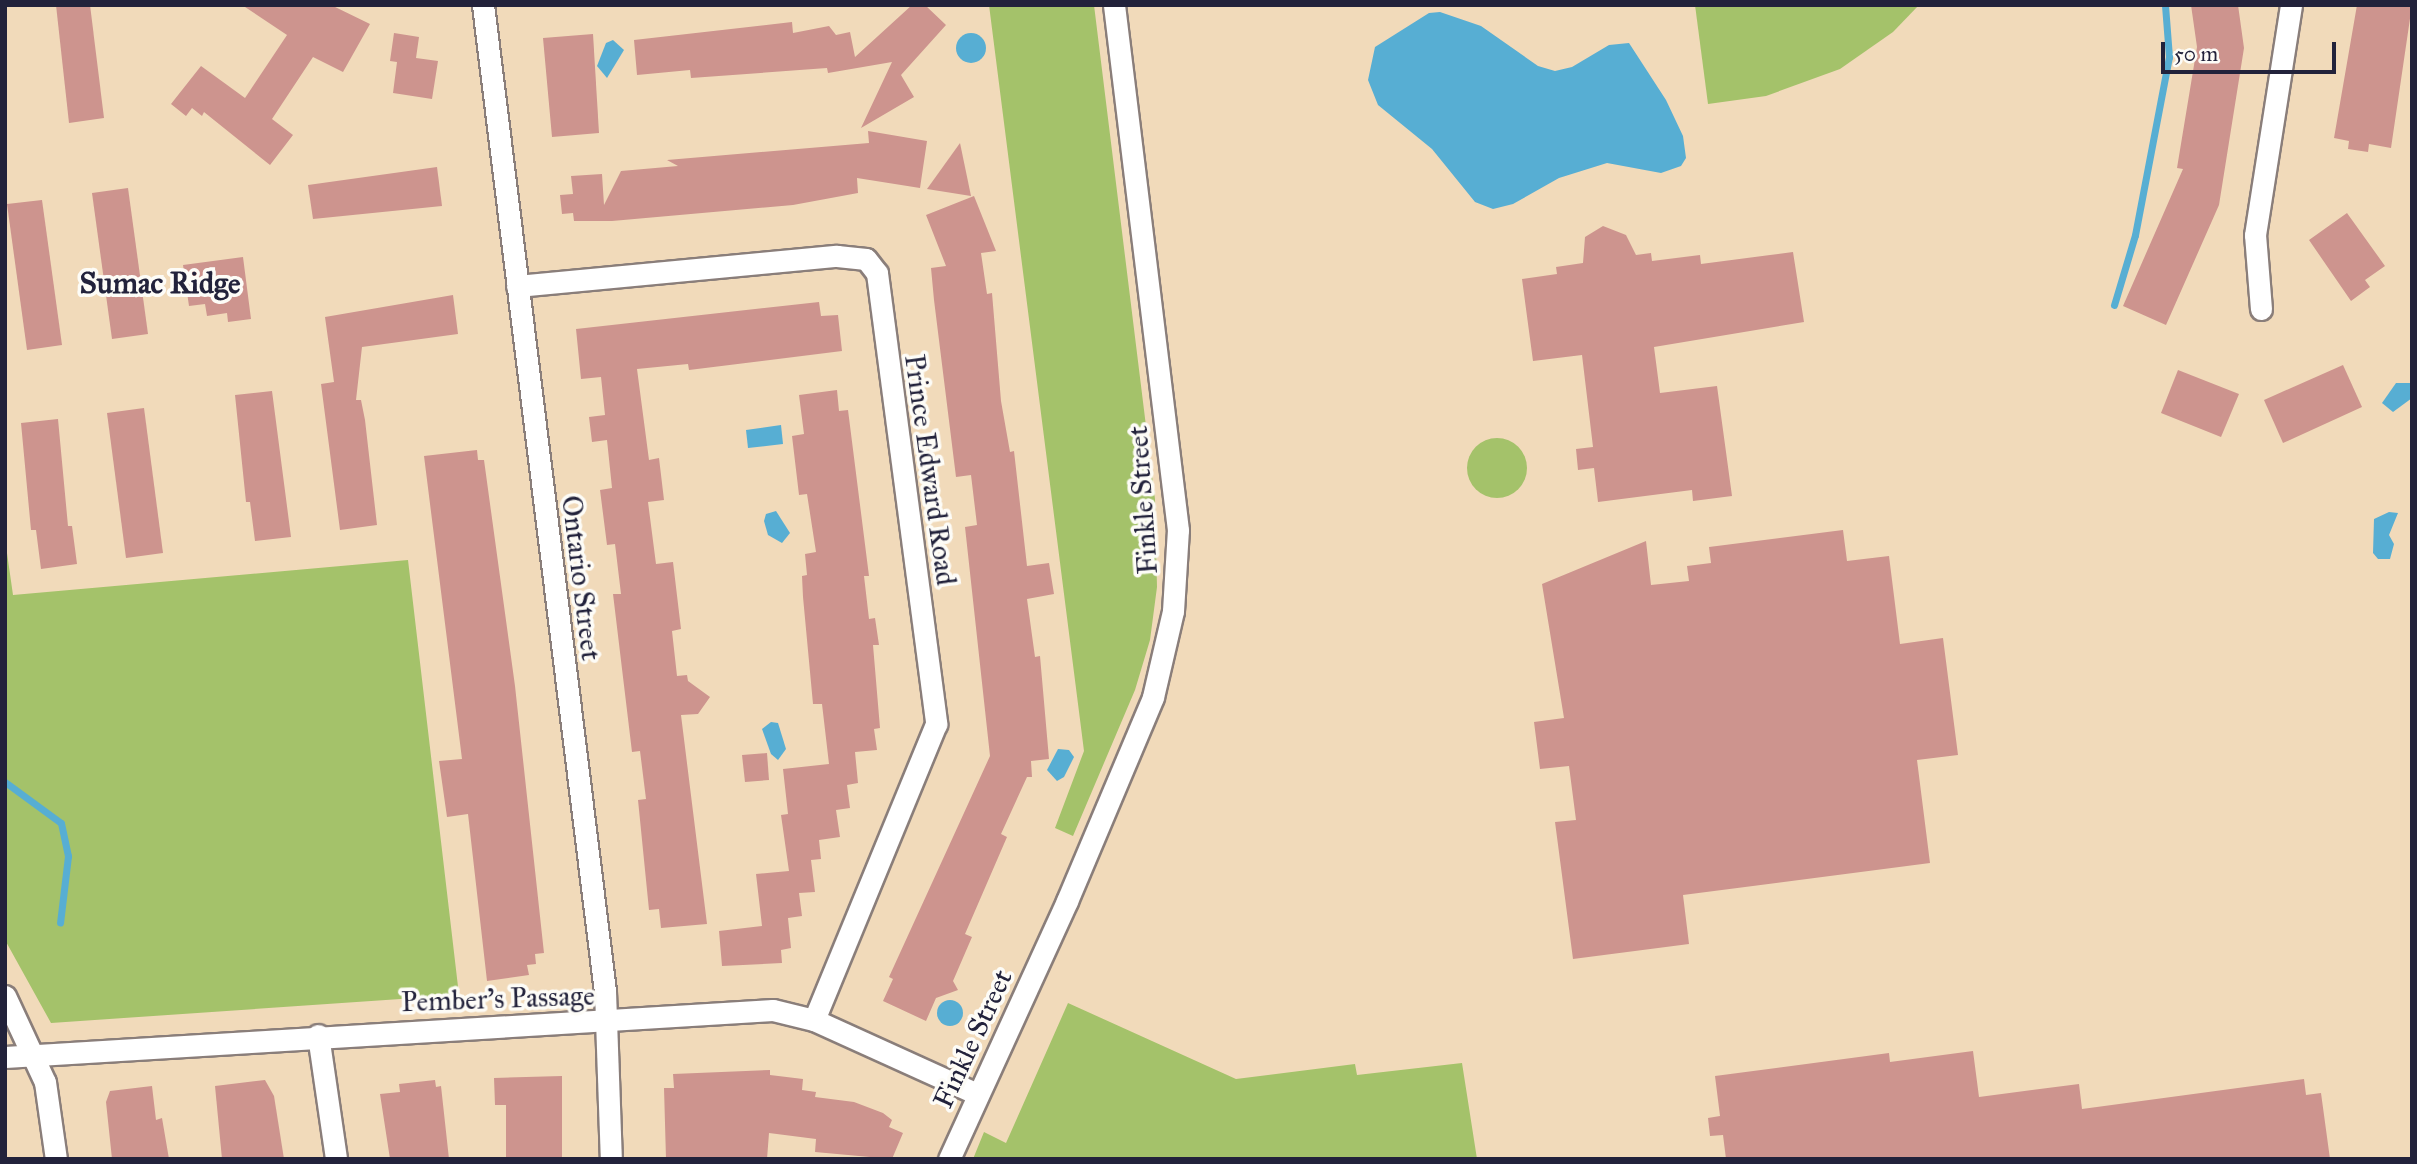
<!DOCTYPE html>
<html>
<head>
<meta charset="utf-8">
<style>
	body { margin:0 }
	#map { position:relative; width:2417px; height:1164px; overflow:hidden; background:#f1daba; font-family:"IM FELL Great Primer",serif }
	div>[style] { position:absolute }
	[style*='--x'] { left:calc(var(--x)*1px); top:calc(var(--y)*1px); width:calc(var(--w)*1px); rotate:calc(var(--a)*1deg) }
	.green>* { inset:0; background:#a4c26a }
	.round { border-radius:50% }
	.water>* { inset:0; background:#57aed3 }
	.stream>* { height:7px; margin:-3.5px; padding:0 3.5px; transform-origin:3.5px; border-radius:3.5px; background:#57aed3 }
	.building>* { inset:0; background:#cd948e }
	.roads { filter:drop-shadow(2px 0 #8a7e7a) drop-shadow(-2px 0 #8a7e7a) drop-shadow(0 2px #8a7e7a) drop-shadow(0 -2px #8a7e7a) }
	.street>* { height:21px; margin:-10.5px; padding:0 10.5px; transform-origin:10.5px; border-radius:10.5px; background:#fff }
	span { translate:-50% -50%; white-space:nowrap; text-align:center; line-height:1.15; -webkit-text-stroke:7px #fdfcf7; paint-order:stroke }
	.street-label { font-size:28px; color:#22223b }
	.neighbourhood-label { font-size:30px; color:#22223b; font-weight:700 }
	.frame { position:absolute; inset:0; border:7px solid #22223b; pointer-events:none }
	.scale { position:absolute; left:2161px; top:42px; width:175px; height:32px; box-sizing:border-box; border:4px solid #22223b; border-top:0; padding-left:9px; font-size:21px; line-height:24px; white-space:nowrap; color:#22223b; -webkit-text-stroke:5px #fdfcf7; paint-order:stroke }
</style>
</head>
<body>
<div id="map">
	<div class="green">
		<div style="clip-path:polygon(989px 5px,1094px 5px,1155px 499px,1157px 587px,1150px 640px,1135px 690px,1073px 836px,1055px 828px,1084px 751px)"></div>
		<div style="clip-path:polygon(1695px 5px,1919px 5px,1893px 32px,1840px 69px,1766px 96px,1708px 104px)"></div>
		<div class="round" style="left:1467px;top:438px;width:60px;height:60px"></div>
		<div style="clip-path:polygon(5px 539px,13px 595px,408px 560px,459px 995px,51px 1023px,5px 940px)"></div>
		<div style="clip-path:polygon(1068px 1003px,1236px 1079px,1355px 1064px,1357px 1075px,1462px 1063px,1477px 1159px,973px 1159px,984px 1132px,1006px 1143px)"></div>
	</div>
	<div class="water">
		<div style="clip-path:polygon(1440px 12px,1481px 26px,1538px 66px,1555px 71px,1572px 67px,1609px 45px,1629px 43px,1666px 100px,1683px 136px,1686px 158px,1681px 166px,1661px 173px,1607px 163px,1559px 178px,1513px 204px,1493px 209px,1475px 202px,1432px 149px,1378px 105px,1368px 80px,1375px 47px,1429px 13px)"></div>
		<div class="round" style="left:956px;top:33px;width:30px;height:30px"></div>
		<div style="clip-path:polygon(613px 40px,624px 50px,607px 78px,597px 66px,606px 43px)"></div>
		<div style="clip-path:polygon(2396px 383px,2412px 383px,2412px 398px,2393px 412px,2382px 403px)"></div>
		<div style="clip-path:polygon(781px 425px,783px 444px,748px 448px,746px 430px)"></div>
		<div style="clip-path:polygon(776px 511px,790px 533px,782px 543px,768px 535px,764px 521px,766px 514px)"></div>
		<div style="clip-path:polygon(2389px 512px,2398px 513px,2389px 535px,2394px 544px,2390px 559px,2378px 559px,2373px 553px,2374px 519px)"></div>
		<div style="clip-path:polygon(771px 722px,778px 723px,786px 749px,778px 760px,771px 754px,762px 729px)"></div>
		<div style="clip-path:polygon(1058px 749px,1069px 750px,1074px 757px,1064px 777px,1057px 781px,1047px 770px)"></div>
		<div class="round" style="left:937px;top:1000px;width:26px;height:26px"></div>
	</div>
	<div class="stream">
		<div style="--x:2114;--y:305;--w:73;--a:-73.3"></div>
		<div style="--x:2135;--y:235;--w:181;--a:-79.2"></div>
		<div style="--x:2169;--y:57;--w:52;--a:-94.4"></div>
		<div style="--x:5;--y:782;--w:69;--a:36.2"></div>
		<div style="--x:61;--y:823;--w:34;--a:78"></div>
		<div style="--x:68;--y:856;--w:67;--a:96.8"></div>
	</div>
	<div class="building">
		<div style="clip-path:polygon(56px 5px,90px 5px,104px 118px,69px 123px)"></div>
		<div style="clip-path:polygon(242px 5px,331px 5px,370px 24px,343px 72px,313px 57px,272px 119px,293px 135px,270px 165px,204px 112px,202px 116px,192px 108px,186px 116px,171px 104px,201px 66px,245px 98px,287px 35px)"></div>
		<div style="clip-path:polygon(912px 5px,925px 5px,946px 25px,901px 75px,914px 97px,861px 128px,892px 62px,828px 73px,827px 68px,691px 78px,690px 70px,637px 75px,634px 40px,792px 22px,793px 33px,829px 26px,836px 35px,850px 32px,855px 57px)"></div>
		<div style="clip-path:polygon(2191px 5px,2238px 5px,2244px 48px,2219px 205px,2166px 325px,2123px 306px,2183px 169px,2177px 168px,2197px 47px)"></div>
		<div style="clip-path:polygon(2357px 5px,2412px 5px,2391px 148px,2369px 144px,2368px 152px,2348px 149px,2349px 141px,2334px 138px)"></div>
		<div style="clip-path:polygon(394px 33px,419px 37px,416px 58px,438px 61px,432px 99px,393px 93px,397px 62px,390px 61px)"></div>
		<div style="clip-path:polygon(593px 34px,599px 133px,552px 137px,543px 38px)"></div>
		<div style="clip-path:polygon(868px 131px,927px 141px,920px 188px,857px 178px,858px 193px,793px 205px,612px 221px,574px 221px,573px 213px,562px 214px,560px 195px,573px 194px,571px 176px,602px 174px,604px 205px,621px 171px,678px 166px,667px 160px,869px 143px)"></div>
		<div style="clip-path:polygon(960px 143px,971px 196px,927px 189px)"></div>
		<div style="clip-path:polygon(437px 167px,442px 206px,313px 219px,308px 185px)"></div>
		<div style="clip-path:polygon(128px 188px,148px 334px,112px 339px,92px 193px)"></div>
		<div style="clip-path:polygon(974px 196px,996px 251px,981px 253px,987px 294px,992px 293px,1001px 401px,1010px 452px,1014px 451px,1027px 566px,1049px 563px,1054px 594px,1027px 599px,1035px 657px,1040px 656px,1049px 759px,1031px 761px,1032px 777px,1027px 777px,1001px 834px,1007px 837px,965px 934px,972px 937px,953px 981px,958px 990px,936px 998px,926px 1021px,883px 1001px,893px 979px,889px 977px,990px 756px,965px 527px,977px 525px,971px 475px,956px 477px,934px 300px,931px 268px,946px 266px,926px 215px)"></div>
		<div style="clip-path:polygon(42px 200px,62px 345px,27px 350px,7px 204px)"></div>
		<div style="clip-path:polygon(2347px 213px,2385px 266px,2365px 280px,2370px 287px,2351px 301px,2309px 240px)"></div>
		<div style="clip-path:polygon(1603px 226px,1626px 235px,1636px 255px,1651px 253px,1652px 261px,1700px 255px,1701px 264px,1793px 252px,1804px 322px,1654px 347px,1660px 393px,1717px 386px,1732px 496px,1693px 501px,1692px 490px,1598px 502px,1594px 468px,1578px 470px,1576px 449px,1593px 447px,1582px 355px,1533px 361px,1522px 279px,1557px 274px,1556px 267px,1583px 263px,1585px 237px)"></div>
		<div style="clip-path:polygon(243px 257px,251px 319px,228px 322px,227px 313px,207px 316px,205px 304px,189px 306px,183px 265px)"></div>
		<div style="clip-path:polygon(453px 295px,458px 334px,362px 347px,356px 400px,361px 400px,365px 420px,377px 525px,340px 530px,321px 384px,334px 382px,325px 317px)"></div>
		<div style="clip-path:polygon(819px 302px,821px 316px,838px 315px,842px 351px,689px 370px,688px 364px,637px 369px,649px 460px,659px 458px,664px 500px,648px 502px,656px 564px,673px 562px,681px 629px,672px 631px,677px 676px,687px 675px,688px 681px,710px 697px,698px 714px,681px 715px,707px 924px,661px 928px,659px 909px,649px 910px,638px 800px,646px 799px,640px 751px,632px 752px,613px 594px,621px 594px,615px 544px,607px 545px,600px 490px,612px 488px,607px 440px,592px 442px,589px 417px,605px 415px,601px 377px,581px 379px,576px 329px)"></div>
		<div style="clip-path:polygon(2343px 365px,2362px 407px,2283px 443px,2264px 400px)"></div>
		<div style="clip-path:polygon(2178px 370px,2239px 394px,2221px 437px,2161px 413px)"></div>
		<div style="clip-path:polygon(837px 390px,839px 411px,848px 410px,869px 576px,864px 576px,869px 619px,875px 618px,879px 645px,873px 645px,880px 728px,874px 729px,877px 750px,855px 752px,858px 783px,847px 785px,850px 808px,836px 810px,840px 837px,819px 840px,821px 859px,811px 860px,815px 892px,799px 893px,802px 916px,788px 918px,791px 948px,781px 950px,782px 963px,722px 966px,719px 931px,762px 926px,756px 874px,789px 871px,781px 815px,788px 814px,783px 769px,829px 764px,822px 704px,813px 704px,803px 597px,802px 576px,807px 575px,805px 554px,816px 552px,807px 494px,799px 495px,792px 436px,804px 434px,799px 395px)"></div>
		<div style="clip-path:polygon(272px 391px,291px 537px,255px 541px,250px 502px,246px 502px,235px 395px)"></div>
		<div style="clip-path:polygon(144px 408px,163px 553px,126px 558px,107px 413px)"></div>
		<div style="clip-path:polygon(58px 419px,68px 526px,72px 526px,77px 564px,41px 569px,36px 530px,31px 530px,21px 423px)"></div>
		<div style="clip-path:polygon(477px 450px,478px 460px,484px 460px,515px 686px,544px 953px,535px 954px,536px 964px,527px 965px,529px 975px,487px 981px,468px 814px,447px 817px,439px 761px,462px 759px,424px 456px)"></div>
		<div style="clip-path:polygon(1843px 530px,1847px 561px,1889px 556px,1900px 644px,1943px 638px,1958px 755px,1917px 760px,1930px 863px,1683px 895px,1689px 944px,1573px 959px,1555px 822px,1576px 820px,1569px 766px,1540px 769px,1534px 722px,1564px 718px,1542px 584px,1646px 541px,1651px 585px,1689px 581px,1687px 566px,1711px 563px,1709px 547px)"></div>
		<div style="clip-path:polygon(767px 753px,769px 780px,745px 782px,742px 755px)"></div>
		<div style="clip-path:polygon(1973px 1051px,1979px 1097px,2079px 1084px,2082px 1109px,2304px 1079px,2306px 1095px,2321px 1093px,2330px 1159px,1726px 1159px,1723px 1135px,1710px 1136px,1708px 1118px,1720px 1116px,1715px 1076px,1889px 1053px,1890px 1062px)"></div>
		<div style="clip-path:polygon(770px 1070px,770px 1075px,803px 1079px,802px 1090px,816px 1092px,815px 1097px,854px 1102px,883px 1113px,892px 1120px,889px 1127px,903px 1133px,892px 1159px,815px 1152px,816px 1139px,769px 1133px,767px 1159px,666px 1159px,664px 1088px,674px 1088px,673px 1074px)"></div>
		<div style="clip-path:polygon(562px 1076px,562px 1159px,506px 1159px,506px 1105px,495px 1105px,494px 1078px)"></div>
		<div style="clip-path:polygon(265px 1080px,274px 1096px,284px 1159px,222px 1159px,215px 1086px)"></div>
		<div style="clip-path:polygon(435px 1080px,436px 1087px,441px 1086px,449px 1159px,390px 1159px,380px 1094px,400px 1092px,399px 1084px)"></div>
		<div style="clip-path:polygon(152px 1086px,156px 1120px,162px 1118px,169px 1159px,112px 1159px,106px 1102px,110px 1091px)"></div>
	</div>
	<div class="roads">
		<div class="street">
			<div style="--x:483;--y:5;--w:994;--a:82.95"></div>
			<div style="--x:605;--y:991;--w:168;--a:88"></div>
			<div style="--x:517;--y:286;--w:321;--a:-5.4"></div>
			<div style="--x:837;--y:256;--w:29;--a:6"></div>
			<div style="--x:866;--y:259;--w:18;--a:52"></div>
			<div style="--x:877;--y:273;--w:455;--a:82.5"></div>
			<div style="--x:936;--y:724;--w:320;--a:112.4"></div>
			<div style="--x:2261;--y:309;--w:74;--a:-94.6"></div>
			<div style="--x:2255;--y:235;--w:233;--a:-81.1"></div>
			<div style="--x:5;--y:996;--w:95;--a:65.1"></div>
			<div style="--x:45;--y:1082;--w:78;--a:81.9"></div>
			<div style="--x:318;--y:1035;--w:125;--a:81.7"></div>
			<div style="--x:5;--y:1057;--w:769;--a:-3.5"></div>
			<div style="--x:773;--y:1010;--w:42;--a:13.7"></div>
			<div style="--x:814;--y:1020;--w:179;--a:24.4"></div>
			<div style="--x:949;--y:1159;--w:284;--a:-65.4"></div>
			<div style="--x:1067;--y:901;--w:221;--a:-67.1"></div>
			<div style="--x:1153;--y:697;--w:88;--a:-76.9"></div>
			<div style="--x:1173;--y:611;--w:81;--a:-86.5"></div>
			<div style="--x:1178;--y:530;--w:529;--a:-96.95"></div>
		</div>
	</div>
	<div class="street-label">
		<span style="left:930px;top:470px;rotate:82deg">Prince Edward Road</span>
		<span style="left:1143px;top:500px;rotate:-94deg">Finkle Street</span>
		<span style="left:581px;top:578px;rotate:83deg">Ontario Street</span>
		<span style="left:498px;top:999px;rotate:-2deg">Pember's Passage</span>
		<span style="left:973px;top:1039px;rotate:-65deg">Finkle Street</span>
	</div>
	<div class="neighbourhood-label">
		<span style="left:160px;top:283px">Sumac Ridge</span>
	</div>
	<div class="frame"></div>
	<div class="scale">50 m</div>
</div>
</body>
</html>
